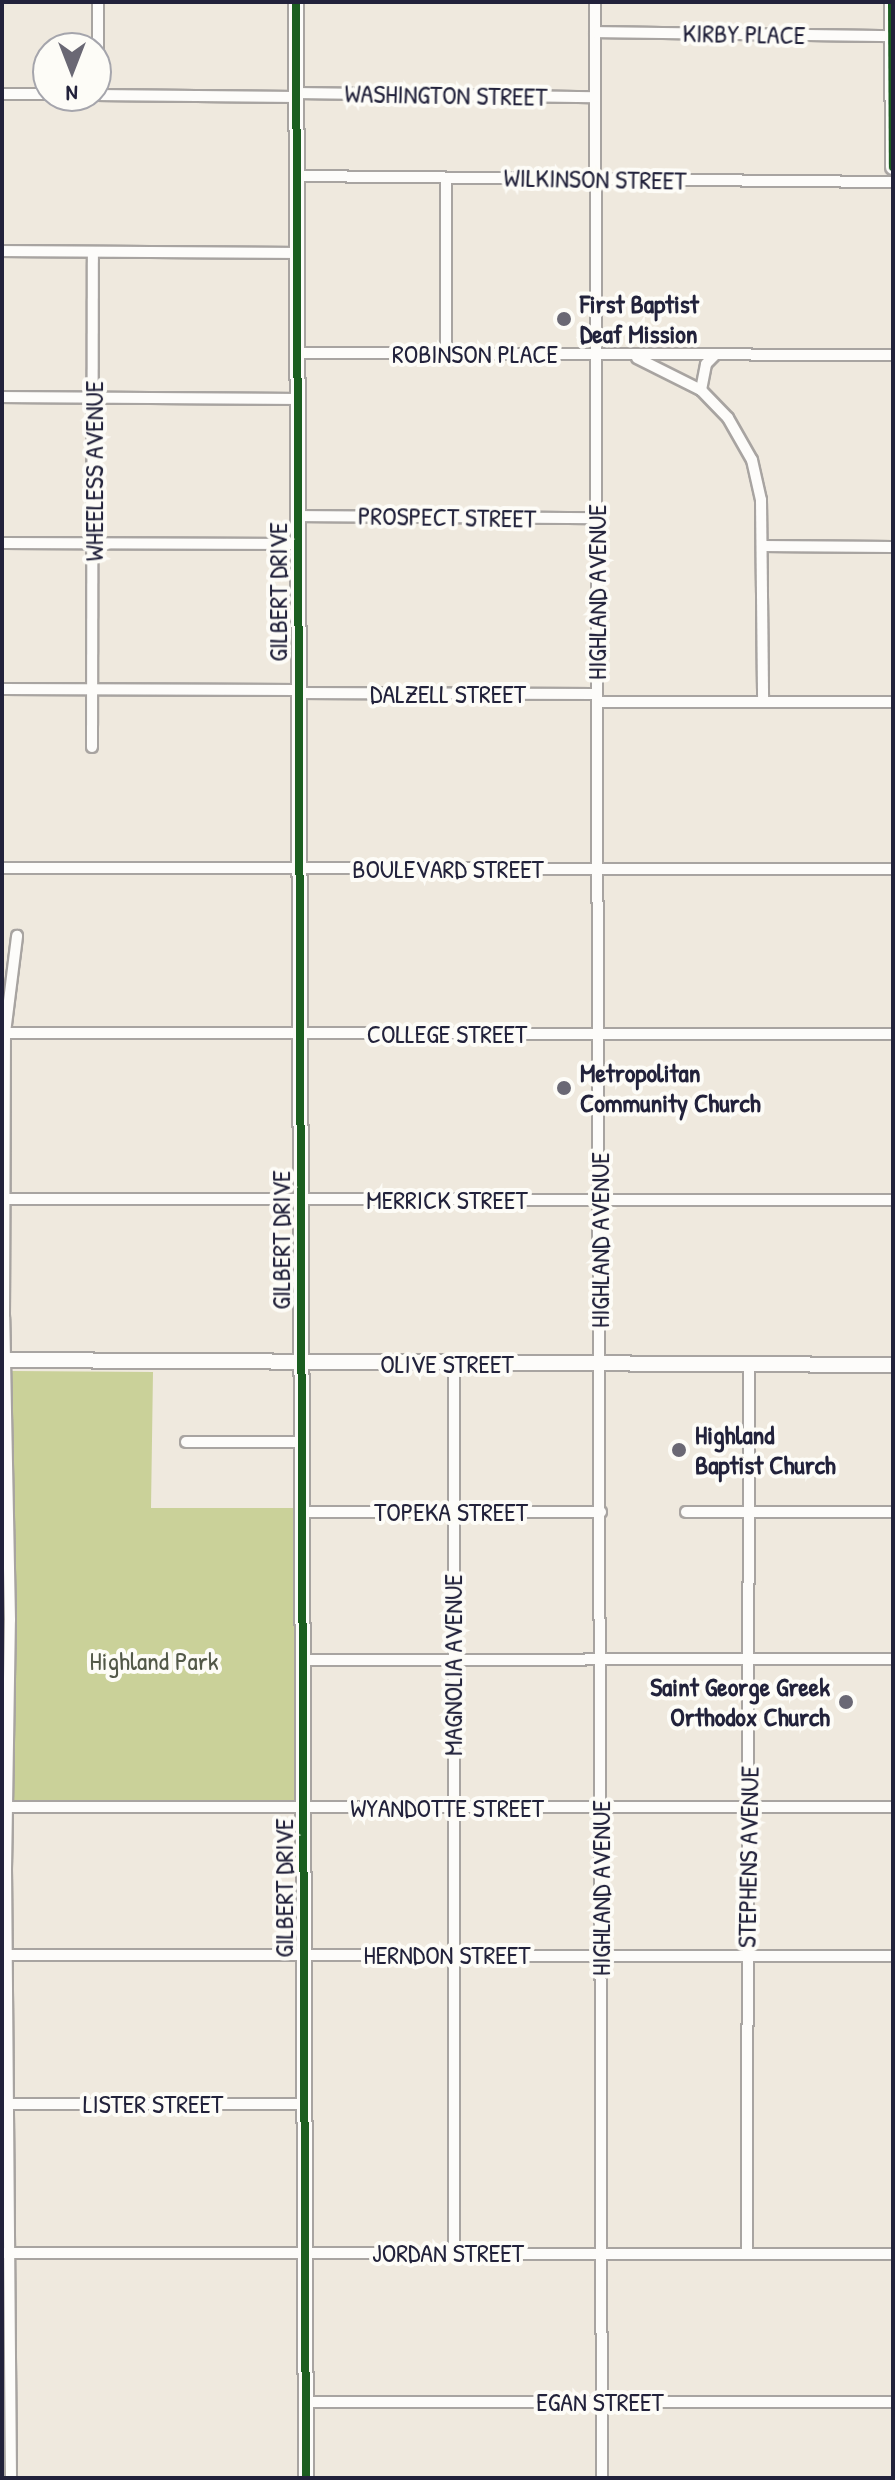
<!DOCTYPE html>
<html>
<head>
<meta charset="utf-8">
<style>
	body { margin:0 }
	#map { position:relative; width:895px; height:2480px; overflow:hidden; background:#efe9de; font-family:"Patrick Hand",sans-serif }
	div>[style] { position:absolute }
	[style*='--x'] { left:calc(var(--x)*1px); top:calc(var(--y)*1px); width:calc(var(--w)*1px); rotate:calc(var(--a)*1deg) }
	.green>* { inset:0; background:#cad199 }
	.roads { filter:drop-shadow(2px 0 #a8a4a1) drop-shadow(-2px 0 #a8a4a1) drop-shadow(0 2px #a8a4a1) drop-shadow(0 -2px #a8a4a1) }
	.street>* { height:10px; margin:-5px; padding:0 5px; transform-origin:5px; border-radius:5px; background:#fdfcfa }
	.secondary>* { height:14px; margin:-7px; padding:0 7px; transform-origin:7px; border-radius:7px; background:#fdfcfa }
	.cycleway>* { height:8px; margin:-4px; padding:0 4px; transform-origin:4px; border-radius:4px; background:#1b5e20 }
	.dots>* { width:22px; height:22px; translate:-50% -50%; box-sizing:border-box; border:4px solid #fdfcf7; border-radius:50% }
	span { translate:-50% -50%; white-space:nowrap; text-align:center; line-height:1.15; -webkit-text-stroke:8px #fdfcf7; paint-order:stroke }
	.street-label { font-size:26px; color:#22223b }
	.poi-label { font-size:26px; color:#22223b; font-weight:700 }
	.left { translate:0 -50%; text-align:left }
	.right { translate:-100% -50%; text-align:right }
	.park-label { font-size:26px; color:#525848 }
	.frame { position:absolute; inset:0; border:4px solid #22223b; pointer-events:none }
	.north { position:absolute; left:32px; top:32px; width:80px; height:80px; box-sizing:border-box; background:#fdfcf7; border:2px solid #a5a5ac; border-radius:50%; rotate:180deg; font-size:22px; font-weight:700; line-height:32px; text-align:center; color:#22223b }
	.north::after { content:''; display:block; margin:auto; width:28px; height:36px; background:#6a6874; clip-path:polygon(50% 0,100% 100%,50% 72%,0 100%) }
</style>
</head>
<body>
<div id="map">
	<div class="green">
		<div style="clip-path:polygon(12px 1371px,153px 1372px,151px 1508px,296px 1508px,297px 1804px,10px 1805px)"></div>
	</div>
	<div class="roads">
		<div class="street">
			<div style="--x:595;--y:2;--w:2476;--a:89.84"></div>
			<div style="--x:595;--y:32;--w:298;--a:0.8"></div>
			<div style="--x:296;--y:93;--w:299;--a:0.8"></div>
			<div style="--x:2;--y:94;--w:46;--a:0"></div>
			<div style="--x:96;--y:95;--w:200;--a:0.6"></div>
			<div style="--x:98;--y:95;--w:93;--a:-90"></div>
			<div style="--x:296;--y:176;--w:597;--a:0.58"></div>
			<div style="--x:446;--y:178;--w:176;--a:90"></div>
			<div style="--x:2;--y:251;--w:295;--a:0.4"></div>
			<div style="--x:297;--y:353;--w:596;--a:0.19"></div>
			<div style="--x:637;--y:358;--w:72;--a:26.6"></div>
			<div style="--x:701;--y:390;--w:39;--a:46"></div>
			<div style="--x:728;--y:418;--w:48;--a:60.3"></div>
			<div style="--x:752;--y:460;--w:41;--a:77.3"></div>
			<div style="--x:761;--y:500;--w:202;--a:89.4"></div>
			<div style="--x:701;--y:390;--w:26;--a:-79"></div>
			<div style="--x:706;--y:364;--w:13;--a:-45"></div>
			<div style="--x:2;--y:397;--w:295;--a:0.4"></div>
			<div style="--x:297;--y:516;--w:300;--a:0.4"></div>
			<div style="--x:2;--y:543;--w:295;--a:0.2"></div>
			<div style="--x:762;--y:546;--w:131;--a:0.4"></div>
			<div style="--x:2;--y:689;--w:296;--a:0.2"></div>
			<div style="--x:298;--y:693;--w:299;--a:0.2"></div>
			<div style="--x:597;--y:702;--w:296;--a:0"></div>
			<div style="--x:92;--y:747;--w:495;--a:-89.9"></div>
			<div style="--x:2;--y:868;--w:891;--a:0.06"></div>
			<div style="--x:2;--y:1033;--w:891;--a:0.06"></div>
			<div style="--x:2;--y:1199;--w:891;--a:0.06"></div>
			<div style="--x:454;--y:1364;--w:889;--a:90"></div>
			<div style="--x:186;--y:1442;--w:116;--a:0"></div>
			<div style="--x:302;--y:1512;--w:299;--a:0"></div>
			<div style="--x:686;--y:1512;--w:207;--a:0"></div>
			<div style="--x:303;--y:1660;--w:590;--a:-0.1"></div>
			<div style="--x:4;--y:1807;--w:889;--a:0"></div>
			<div style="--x:4;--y:1955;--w:889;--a:0.06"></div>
			<div style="--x:4;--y:2104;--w:301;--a:0"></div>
			<div style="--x:2;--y:2253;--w:891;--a:0.06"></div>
			<div style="--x:747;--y:2254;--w:889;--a:-89.87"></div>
			<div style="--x:306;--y:2402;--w:587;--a:0"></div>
			<div style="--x:11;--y:2478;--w:608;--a:-90.47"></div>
			<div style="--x:6;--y:1870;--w:250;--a:-89.1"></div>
			<div style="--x:10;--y:1620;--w:303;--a:-91.1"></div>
			<div style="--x:4;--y:1317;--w:284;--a:-89.8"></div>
			<div style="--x:5;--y:1033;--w:98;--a:-82.9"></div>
		</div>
		<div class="secondary">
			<div style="--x:296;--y:2;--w:2476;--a:89.77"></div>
			<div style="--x:892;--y:2;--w:165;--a:89.7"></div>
			<div style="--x:2;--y:1360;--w:891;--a:0.32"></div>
		</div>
	</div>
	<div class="cycleway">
		<div style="--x:296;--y:2;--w:2476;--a:89.77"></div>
		<div style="--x:892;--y:2;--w:165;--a:89.7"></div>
	</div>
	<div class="dots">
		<div style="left:564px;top:319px;background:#6a6874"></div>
		<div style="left:564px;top:1088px;background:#6a6874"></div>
		<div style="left:679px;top:1450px;background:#6a6874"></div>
		<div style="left:846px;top:1702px;background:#6a6874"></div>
	</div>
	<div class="street-label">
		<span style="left:744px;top:34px;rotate:1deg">KIRBY PLACE</span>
		<span style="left:446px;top:95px;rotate:1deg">WASHINGTON STREET</span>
		<span style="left:595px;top:179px;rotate:1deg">WILKINSON STREET</span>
		<span style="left:475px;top:354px">ROBINSON PLACE</span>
		<span style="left:94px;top:471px;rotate:-90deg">WHEELESS AVENUE</span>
		<span style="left:447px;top:517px;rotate:1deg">PROSPECT STREET</span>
		<span style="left:278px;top:592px;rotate:-90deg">GILBERT DRIVE</span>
		<span style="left:597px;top:592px;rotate:-90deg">HIGHLAND AVENUE</span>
		<span style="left:448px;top:694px">DALZELL STREET</span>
		<span style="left:448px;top:869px">BOULEVARD STREET</span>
		<span style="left:447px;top:1034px">COLLEGE STREET</span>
		<span style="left:447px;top:1200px">MERRICK STREET</span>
		<span style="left:281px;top:1240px;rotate:-90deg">GILBERT DRIVE</span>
		<span style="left:600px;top:1240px;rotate:-90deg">HIGHLAND AVENUE</span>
		<span style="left:447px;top:1364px">OLIVE STREET</span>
		<span style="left:451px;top:1512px">TOPEKA STREET</span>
		<span style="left:453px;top:1665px;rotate:-90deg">MAGNOLIA AVENUE</span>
		<span style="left:447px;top:1808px">WYANDOTTE STREET</span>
		<span style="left:748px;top:1857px;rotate:-89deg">STEPHENS AVENUE</span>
		<span style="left:284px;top:1888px;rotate:-90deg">GILBERT DRIVE</span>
		<span style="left:601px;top:1888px;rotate:-90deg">HIGHLAND AVENUE</span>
		<span style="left:447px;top:1955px">HERNDON STREET</span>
		<span style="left:153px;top:2104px">LISTER STREET</span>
		<span style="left:448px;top:2253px">JORDAN STREET</span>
		<span style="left:600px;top:2402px">EGAN STREET</span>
	</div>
	<div class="poi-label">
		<span class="left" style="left:580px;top:319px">First Baptist<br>Deaf Mission</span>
		<span class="left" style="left:580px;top:1088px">Metropolitan<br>Community Church</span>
		<span class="left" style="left:695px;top:1450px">Highland<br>Baptist Church</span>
		<span class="right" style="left:830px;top:1702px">Saint George Greek<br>Orthodox Church</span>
	</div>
	<div class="park-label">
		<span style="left:154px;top:1661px">Highland Park</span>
	</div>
	<div class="frame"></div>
	<div class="north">N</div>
</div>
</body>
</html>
